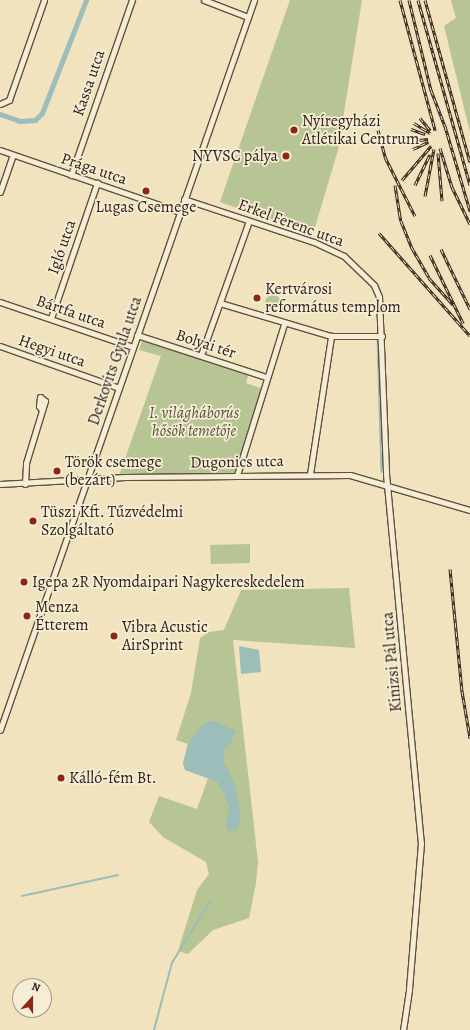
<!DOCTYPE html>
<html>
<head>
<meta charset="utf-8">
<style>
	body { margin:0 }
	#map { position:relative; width:470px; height:1030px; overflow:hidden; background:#f0e3be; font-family:Alegreya,serif }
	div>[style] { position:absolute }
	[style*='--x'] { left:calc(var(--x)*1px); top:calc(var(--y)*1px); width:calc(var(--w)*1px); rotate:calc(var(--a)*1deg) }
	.green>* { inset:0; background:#b7c493 }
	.round { border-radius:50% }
	.water>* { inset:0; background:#9cbdb9 }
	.stream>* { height:1.5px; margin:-0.75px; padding:0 0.75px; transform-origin:0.75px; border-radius:0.75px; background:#9cbdb9 }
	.canal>* { height:5px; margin:-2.5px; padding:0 2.5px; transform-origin:2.5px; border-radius:2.5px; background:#9cbdb9 }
	.roads { filter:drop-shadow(1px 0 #615140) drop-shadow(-1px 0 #615140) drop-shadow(0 1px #615140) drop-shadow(0 -1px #615140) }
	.street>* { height:5px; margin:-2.5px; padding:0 2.5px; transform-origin:2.5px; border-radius:2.5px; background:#f5edd5 }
	.rail>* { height:3px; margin-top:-1.5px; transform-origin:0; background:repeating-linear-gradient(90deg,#f5edd5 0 4.5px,#312016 0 9px); box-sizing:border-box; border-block:1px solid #312016 }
	.dots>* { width:11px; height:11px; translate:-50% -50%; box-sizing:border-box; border:2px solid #f5edd5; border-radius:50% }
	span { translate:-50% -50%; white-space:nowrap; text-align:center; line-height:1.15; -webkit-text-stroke:3.5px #f5edd5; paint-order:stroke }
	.street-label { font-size:16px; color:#312016 }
	.poi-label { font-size:16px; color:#312016 }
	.left { translate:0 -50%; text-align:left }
	.right { translate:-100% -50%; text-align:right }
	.park-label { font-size:16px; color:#59513c; font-style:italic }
	.north { position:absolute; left:12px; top:978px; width:40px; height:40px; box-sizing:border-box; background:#f5edd5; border:1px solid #a79b89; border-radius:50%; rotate:21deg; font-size:11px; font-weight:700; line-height:16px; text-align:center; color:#312016 }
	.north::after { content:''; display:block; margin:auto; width:14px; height:18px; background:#8f2418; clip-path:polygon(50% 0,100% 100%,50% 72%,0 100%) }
</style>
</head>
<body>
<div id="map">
	<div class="green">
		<div style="clip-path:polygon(290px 0,362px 0,338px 150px,313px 234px,220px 202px)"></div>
		<div style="clip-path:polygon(451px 0,470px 0,470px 132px,444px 26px,456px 18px)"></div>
		<div class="round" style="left:265px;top:295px;width:16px;height:16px"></div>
		<div style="clip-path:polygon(143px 338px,249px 373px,246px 383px,263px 389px,237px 475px,119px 476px,161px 356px,139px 350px)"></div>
		<div style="clip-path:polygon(250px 544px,250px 563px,211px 564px,210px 545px)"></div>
		<div style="clip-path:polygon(349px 588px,355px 648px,233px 640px,258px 862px,256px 883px,249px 918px,213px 930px,188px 954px,178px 951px,197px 890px,209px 874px,206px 862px,163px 837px,149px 822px,159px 796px,197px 809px,208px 778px,185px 770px,183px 763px,188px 744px,176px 740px,191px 693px,200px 638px,209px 632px,224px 630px,241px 590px)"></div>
	</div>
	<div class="water">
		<div style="clip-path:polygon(239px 646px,259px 650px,261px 672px,241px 674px)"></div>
		<div style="clip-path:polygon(215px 721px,236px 731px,230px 744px,224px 749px,224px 762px,235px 785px,241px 816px,237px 829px,229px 831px,226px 825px,229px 806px,218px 782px,185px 770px,183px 763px,188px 744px,204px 723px)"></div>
	</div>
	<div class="stream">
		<div style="--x:378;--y:339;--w:133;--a:88.3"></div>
		<div style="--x:22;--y:896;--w:98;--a:-12.3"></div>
		<div style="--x:154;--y:1030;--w:69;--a:-75"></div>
		<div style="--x:172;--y:963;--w:74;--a:-58.2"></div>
	</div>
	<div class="canal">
		<div style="--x:0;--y:114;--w:21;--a:19"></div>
		<div style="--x:20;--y:121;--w:15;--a:-4"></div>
		<div style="--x:35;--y:120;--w:10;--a:-45"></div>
		<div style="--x:42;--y:113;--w:121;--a:-68.7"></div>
	</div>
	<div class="roads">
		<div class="street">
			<div style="--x:204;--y:0;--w:47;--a:21.1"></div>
			<div style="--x:0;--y:104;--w:10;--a:-24"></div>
			<div style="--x:9;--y:100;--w:106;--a:-70.7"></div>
			<div style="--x:0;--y:150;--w:190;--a:19"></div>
			<div style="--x:71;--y:175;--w:185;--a:-70.8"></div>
			<div style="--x:0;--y:192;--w:39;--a:-71"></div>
			<div style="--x:184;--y:199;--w:137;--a:18.3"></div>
			<div style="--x:314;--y:242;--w:33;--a:25"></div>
			<div style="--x:344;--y:256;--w:42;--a:44"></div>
			<div style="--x:374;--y:285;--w:13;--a:67"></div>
			<div style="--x:379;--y:297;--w:177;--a:87.7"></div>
			<div style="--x:386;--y:474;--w:371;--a:84.6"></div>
			<div style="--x:421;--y:843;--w:147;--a:94.7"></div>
			<div style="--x:409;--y:990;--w:40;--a:98.5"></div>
			<div style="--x:0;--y:302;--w:140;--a:18.7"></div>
			<div style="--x:220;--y:303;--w:116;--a:16.6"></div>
			<div style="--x:331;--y:336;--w:51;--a:0"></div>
			<div style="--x:51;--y:318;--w:143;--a:-71.2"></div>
			<div style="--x:137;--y:335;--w:136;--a:18"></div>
			<div style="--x:0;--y:346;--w:126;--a:19.4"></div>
			<div style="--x:201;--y:355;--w:142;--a:-70.3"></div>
			<div style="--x:310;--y:474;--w:140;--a:-81.3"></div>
			<div style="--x:237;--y:475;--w:158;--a:-72.7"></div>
			<div style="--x:0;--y:484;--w:125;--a:-3.2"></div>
			<div style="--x:125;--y:477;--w:225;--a:-0.5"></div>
			<div style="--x:350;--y:475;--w:125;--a:16.3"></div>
			<div style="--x:25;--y:484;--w:21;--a:-87"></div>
			<div style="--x:26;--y:463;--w:65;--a:-73"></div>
			<div style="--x:45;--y:401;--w:6;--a:-141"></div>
			<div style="--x:40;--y:397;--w:9;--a:96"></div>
			<div style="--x:39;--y:406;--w:5;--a:53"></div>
			<div style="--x:0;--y:730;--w:773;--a:-70.81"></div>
		</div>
	</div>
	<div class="rail">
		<div style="--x:400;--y:0;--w:135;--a:74.9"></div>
		<div style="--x:409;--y:0;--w:93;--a:76.3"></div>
		<div style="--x:431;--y:90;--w:39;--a:69"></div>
		<div style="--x:445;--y:126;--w:89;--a:73.6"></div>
		<div style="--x:418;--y:0;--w:192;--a:74.3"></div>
		<div style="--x:425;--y:0;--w:168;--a:74.5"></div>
		<div style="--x:420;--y:118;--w:16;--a:50"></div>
		<div style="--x:414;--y:123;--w:19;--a:32"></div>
		<div style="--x:411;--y:129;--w:15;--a:20"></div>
		<div style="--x:378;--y:130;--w:28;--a:75"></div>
		<div style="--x:385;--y:157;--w:66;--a:63"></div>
		<div style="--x:411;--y:141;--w:17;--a:-7"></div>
		<div style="--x:440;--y:148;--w:41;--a:72.9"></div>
		<div style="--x:452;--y:187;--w:41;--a:64.1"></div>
		<div style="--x:413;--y:149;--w:17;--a:-25"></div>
		<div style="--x:438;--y:153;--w:48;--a:85.2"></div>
		<div style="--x:402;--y:180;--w:45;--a:-49.5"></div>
		<div style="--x:395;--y:185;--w:36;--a:81"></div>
		<div style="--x:401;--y:221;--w:29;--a:68"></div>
		<div style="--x:412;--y:248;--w:34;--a:60"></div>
		<div style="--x:429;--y:278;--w:36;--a:48"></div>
		<div style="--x:415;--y:185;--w:34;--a:-64"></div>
		<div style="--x:425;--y:196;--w:48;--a:-79.2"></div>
		<div style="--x:379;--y:233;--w:137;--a:48.5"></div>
		<div style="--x:441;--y:249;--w:67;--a:64.2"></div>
		<div style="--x:430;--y:255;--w:76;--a:64.1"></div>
		<div style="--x:450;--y:569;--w:123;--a:84.4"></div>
		<div style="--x:462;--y:691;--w:48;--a:80.3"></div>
	</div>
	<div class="dots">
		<div style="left:294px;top:130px;background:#8f2418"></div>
		<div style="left:286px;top:156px;background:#8f2418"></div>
		<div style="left:146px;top:191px;background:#8f2418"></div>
		<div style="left:257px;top:298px;background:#8f2418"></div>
		<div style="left:57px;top:471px;background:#8f2418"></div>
		<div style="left:33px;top:521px;background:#8f2418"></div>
		<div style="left:24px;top:582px;background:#8f2418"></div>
		<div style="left:27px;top:616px;background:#8f2418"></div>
		<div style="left:114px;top:636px;background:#8f2418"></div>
		<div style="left:61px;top:778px;background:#8f2418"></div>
	</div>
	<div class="street-label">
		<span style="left:89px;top:83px;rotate:-71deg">Kassa utca</span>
		<span style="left:94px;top:169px;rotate:19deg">Prága utca</span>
		<span style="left:291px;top:223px;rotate:20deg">Erkel Ferenc utca</span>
		<span style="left:62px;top:247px;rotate:-71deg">Igló utca</span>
		<span style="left:71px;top:312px;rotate:19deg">Bártfa utca</span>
		<span style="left:206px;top:344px;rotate:18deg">Bolyai tér</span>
		<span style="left:52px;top:351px;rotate:19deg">Hegyi utca</span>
		<span style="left:115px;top:361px;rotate:-71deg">Derkovits Gyula utca</span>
		<span style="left:237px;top:462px;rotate:-1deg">Dugonics utca</span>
		<span style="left:392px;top:662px;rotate:-95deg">Kinizsi Pál utca</span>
	</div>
	<div class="poi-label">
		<span class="left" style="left:302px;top:130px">Nyíregyházi<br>Atlétikai Centrum</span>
		<span class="right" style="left:278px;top:156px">NYVSC pálya</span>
		<span style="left:146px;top:207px">Lugas Csemege</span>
		<span class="left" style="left:265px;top:298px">Kertvárosi<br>református templom</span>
		<span class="left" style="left:65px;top:471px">Török csemege<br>(bezárt)</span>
		<span class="left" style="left:41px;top:521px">Tüszi Kft. Tűzvédelmi<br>Szolgáltató</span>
		<span class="left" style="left:32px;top:582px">Igepa 2R Nyomdaipari Nagykereskedelem</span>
		<span class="left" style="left:35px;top:616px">Menza<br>Étterem</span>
		<span class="left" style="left:122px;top:636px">Vibra Acustic<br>AirSprint</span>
		<span class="left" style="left:69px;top:778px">Kálló-fém Bt.</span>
	</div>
	<div class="park-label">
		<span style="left:194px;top:422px">I. világháborús<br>hősök temetője</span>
	</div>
	<div class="north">N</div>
</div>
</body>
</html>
